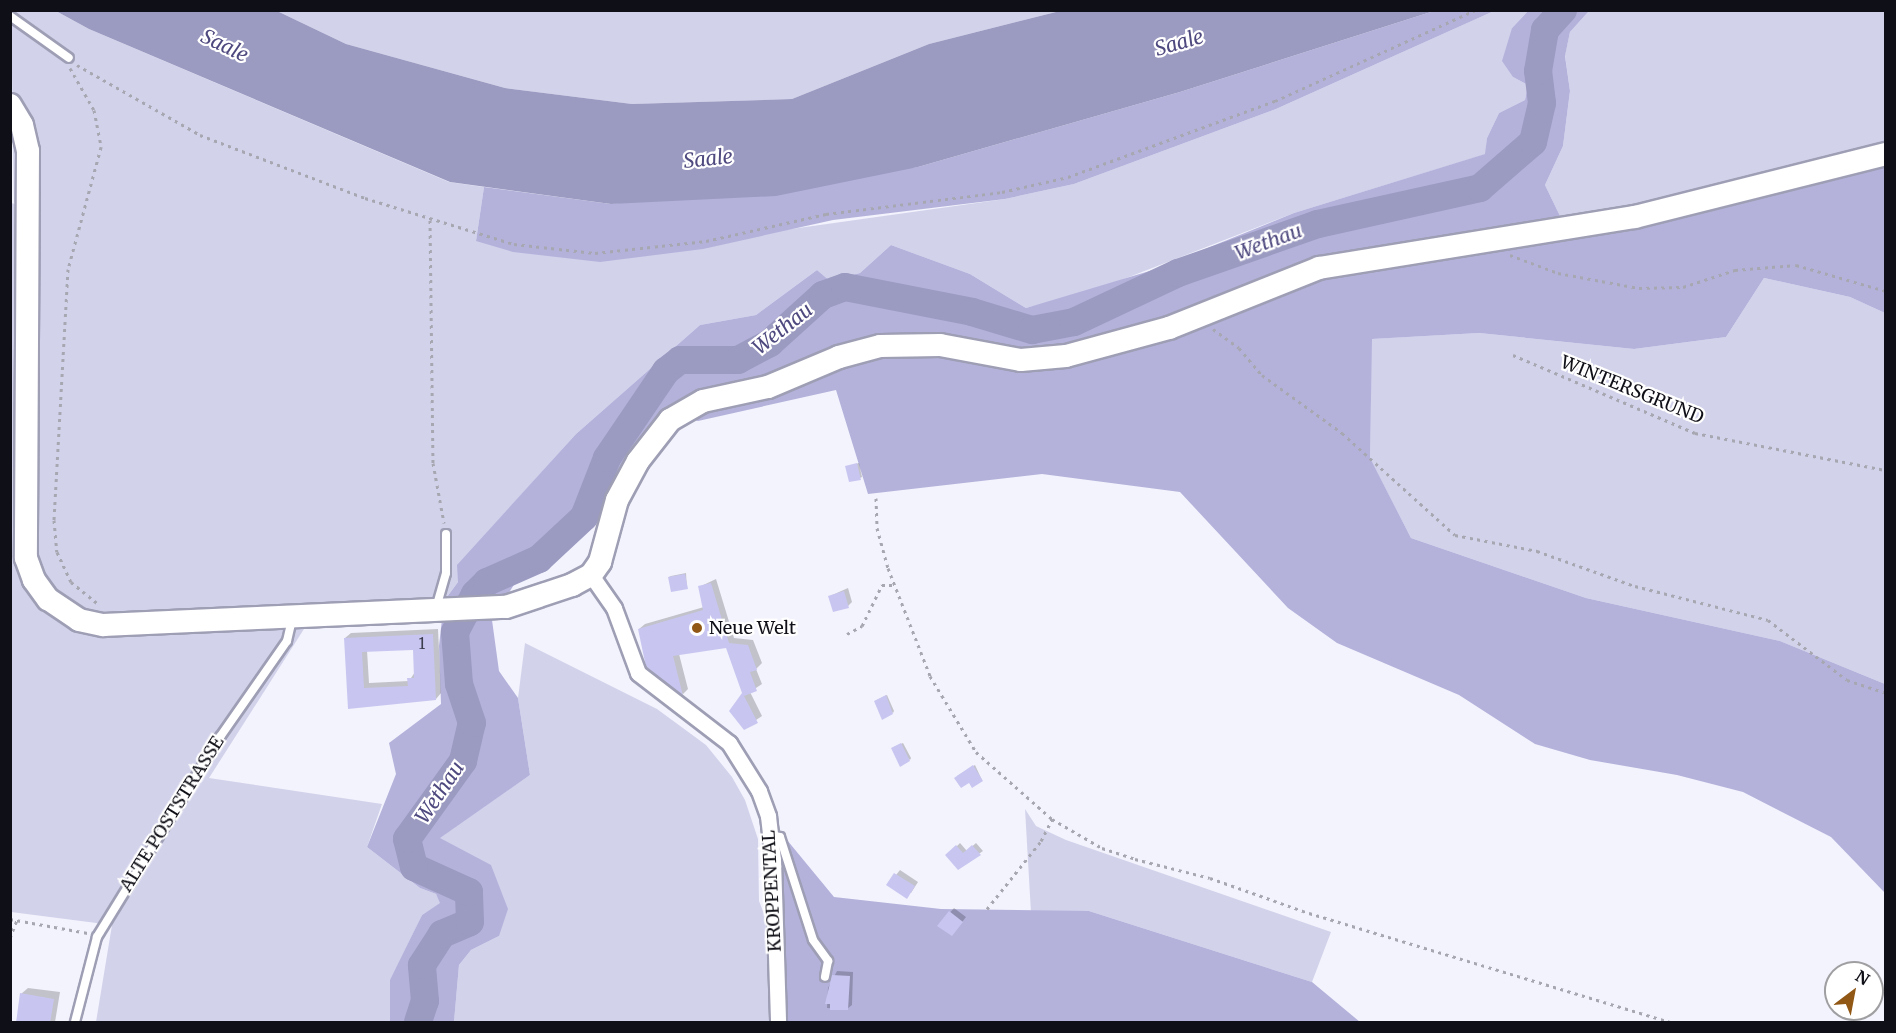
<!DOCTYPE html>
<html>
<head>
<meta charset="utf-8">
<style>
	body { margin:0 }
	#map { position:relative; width:1896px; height:1033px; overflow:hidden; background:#f3f3fd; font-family:Merriweather,serif }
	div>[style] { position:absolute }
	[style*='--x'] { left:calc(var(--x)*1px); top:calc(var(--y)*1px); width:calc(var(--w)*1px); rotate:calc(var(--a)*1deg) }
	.green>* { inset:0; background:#d2d2eb }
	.forest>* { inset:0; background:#b4b2db }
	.water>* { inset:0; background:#9b9ac1 }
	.shadow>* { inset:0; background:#0003 }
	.river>* { height:28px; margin:-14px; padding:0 14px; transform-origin:14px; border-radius:14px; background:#9b9ac1 }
	.building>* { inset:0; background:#c8c6f0 }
	.path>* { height:3px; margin-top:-1.5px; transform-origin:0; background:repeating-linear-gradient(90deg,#a7a7b1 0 3px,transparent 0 7.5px) }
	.roads { filter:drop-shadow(2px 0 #9e9eb5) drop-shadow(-2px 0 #9e9eb5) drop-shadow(0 2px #9e9eb5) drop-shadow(0 -2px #9e9eb5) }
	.service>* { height:8px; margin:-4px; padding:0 4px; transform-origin:4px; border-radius:4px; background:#fff }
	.minor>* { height:15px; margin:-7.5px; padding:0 7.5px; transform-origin:7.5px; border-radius:7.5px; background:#fff }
	.secondary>* { height:22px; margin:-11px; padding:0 11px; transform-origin:11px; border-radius:11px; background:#fff }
	.dots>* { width:16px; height:16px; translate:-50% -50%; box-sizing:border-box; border:3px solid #fff; border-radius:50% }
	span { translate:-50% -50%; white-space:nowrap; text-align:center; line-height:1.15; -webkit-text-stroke:4.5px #fff; paint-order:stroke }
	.number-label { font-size:15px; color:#3d3d4d }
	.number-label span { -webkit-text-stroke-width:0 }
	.street-label { font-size:18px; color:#0f0f17 }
	.poi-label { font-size:18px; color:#0f0f17 }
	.left { translate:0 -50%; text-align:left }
	.water-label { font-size:20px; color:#4e497f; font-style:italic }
	.frame { position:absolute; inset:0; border:12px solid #0f0f17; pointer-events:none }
	.north { position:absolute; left:1824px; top:961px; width:60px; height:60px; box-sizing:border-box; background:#fff; border:2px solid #9f9fa2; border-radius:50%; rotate:32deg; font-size:16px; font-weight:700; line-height:24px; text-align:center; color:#0f0f17 }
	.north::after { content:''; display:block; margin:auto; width:21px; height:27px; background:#915714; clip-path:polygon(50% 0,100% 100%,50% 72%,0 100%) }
</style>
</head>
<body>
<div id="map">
	<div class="green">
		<div style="clip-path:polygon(11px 11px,56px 11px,89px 29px,449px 182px,484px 187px,476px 241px,777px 231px,1005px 199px,1074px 184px,1276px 109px,1494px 11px,1528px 11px,1512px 28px,1513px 77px,1528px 85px,1525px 100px,1499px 113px,1487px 138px,1486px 154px,1294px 213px,1093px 291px,1026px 308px,970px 274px,891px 245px,860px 273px,830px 281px,817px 270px,756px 315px,700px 325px,576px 434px,458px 565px,458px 582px,444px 601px,318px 607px,209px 778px,382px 804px,367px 847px,420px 888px,436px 894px,441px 903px,422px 915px,391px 980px,390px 1022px,96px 1022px,112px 925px,11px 912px,11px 203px,32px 208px,14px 202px)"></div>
		<div style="clip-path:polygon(277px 11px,1060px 11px,929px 44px,792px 99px,632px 104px,505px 88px,346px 44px)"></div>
		<div style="clip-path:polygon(1589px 11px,1885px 11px,1885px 151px,1824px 174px,1560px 216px,1545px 185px,1563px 146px,1570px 91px,1565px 55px,1570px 32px)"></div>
		<div style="clip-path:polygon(1764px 278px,1850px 297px,1885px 313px,1885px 684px,1780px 641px,1586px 598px,1411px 538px,1370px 459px,1371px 339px,1479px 333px,1634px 349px,1726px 337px)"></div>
		<div style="clip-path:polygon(525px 643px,657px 709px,706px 745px,732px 777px,745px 800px,758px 839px,759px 901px,766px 919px,769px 1022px,454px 1022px,459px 965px,471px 950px,499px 936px,439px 838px,530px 775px,518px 698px)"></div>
		<div style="clip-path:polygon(1025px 809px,1036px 826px,1066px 840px,1331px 932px,1312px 982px,1089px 911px,1031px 913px)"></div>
	</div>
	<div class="forest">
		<div style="clip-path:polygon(1434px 11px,1494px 11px,1276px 109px,1074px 184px,1005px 199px,833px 220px,703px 249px,600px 262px,513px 252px,476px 241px,484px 187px,611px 204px,918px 167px,1180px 92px)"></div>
		<div style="clip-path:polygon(1528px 11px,1589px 11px,1570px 32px,1565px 56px,1570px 91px,1563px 146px,1545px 185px,1560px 216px,1824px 174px,1885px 151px,1885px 313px,1850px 297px,1764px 278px,1726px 337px,1634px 349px,1479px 333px,1372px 339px,1370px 458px,1411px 538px,1586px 598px,1780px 641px,1885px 684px,1885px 893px,1831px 837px,1743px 792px,1677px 775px,1590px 760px,1535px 744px,1459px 695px,1337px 643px,1288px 608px,1180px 492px,1042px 474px,868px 494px,836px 390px,698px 421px,670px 412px,604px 510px,515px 583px,492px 620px,499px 671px,518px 698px,530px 775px,440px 838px,491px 865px,508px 909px,499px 936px,471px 950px,459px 965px,454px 1022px,390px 1022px,390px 980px,422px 915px,440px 903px,436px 894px,420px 888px,367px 847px,396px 774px,389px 743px,441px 704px,439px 646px,444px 601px,458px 582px,457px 565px,576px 434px,700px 325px,756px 315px,817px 270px,830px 281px,860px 273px,891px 245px,970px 274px,1026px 308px,1153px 270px,1294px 213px,1485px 154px,1487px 138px,1499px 113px,1525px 100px,1528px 85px,1513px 77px,1502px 61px,1512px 28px)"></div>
		<div style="clip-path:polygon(773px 823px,834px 897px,941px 909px,1089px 911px,1312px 982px,1360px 1022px,787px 1022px,782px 859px,779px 834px)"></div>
	</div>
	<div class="water">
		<div style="clip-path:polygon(56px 11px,277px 11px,346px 44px,505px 88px,632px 104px,792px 99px,929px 44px,1060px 11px,1434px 11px,1180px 92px,918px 167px,776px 196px,611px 204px,450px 182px,89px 29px)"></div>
	</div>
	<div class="shadow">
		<div style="clip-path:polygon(859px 463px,862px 477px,860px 478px,847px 467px)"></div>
		<div style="clip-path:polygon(686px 573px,687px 588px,669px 577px,671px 576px)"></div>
		<div style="clip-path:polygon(716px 579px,734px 638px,753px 640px,762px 663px,756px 669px,762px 684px,750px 692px,762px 716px,744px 728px,744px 693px,727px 646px,679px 654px,688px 689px,683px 694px,648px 666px,639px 629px,645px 624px,704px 607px,699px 587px)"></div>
		<div style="clip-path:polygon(848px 588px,852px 602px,848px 606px,830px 596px)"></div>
		<div style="clip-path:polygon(evenodd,438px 629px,441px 693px,436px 699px,349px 707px,345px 638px,351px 633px,438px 629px,414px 648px,415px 672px,409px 681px,369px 683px,367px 650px,414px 648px)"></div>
		<div style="clip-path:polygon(887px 695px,894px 711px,893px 713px,877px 700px)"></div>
		<div style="clip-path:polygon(903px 743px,911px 758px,910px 760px,894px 747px)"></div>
		<div style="clip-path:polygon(975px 765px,982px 780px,969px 781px,957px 776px)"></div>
		<div style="clip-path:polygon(960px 843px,967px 851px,976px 843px,983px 851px,958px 868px,947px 856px)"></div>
		<div style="clip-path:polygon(900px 870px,918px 882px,911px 893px,888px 885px)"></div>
		<div style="clip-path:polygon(954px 908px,966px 917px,956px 930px,939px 925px)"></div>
		<div style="clip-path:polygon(837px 971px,853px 972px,852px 1005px,847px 1009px,827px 1008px,828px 988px)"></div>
		<div style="clip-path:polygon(28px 988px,60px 992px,55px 1022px,17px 1022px,21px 994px)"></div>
	</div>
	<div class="river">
		<div style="--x:418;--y:1022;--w:22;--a:-72"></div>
		<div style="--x:425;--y:1001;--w:36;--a:-95"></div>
		<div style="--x:422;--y:965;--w:37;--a:-57"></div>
		<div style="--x:442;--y:934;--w:30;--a:-23"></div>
		<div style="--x:470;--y:922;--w:30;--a:-92"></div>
		<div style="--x:469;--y:892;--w:60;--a:-155.6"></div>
		<div style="--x:414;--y:867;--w:29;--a:-104"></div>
		<div style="--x:407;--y:839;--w:96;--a:-54.3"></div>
		<div style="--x:463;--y:761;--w:39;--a:-77"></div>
		<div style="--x:472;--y:723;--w:41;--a:-108.4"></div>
		<div style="--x:459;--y:684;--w:52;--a:-94.4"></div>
		<div style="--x:455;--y:632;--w:43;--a:-62.2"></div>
		<div style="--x:475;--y:594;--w:17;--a:-45"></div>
		<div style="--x:487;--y:582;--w:57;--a:-23.9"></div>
		<div style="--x:539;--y:559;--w:62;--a:-43"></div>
		<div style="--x:584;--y:517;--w:63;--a:-68.7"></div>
		<div style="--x:607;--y:458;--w:105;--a:-55.9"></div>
		<div style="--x:666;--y:371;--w:18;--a:-38"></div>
		<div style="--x:680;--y:360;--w:58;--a:0"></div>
		<div style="--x:738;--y:360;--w:36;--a:-28"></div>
		<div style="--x:770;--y:343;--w:72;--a:-42.2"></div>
		<div style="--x:823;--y:295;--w:23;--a:-20"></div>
		<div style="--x:845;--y:287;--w:129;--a:11.1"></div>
		<div style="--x:972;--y:312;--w:63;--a:16.7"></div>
		<div style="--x:1032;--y:330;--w:43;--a:-10.8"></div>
		<div style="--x:1074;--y:322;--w:115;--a:-25.2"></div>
		<div style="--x:1178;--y:273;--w:148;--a:-19.3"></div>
		<div style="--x:1318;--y:224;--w:166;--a:-12.5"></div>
		<div style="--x:1480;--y:188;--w:70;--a:-41"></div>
		<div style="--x:1533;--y:142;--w:40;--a:-77"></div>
		<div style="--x:1542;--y:103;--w:32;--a:-97"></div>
		<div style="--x:1538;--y:71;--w:42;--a:-80.3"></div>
		<div style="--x:1545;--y:30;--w:27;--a:-48"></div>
	</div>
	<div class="building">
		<div style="clip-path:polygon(857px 463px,861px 480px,849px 482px,845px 466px)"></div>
		<div style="clip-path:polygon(685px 574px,688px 589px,671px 592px,668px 577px)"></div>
		<div style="clip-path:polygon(711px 583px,729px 643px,748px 645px,757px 670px,750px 672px,757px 691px,744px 696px,758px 723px,744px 730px,729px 711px,742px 693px,726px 648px,673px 656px,683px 696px,646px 667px,638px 629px,703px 610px,698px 586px)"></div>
		<div style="clip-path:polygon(844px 591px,849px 608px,833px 612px,828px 596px)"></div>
		<div style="clip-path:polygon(evenodd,433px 634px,436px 700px,348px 709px,344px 638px,433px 634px,413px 650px,414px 678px,407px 678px,408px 686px,364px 688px,362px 652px,413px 650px)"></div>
		<div style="clip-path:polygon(886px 695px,893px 714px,882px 720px,874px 701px)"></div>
		<div style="clip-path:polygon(901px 743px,910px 761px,900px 767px,891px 748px)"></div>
		<div style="clip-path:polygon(973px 765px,983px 781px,972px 788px,969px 783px,961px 788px,954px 778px)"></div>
		<div style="clip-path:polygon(956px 845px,963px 853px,972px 845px,981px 855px,958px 870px,945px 855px)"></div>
		<div style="clip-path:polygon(894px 873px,915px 886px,907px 899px,886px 885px)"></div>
		<div style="clip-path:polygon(949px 911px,963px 922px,952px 936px,937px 926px)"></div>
		<div style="clip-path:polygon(832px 975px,850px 976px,848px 1010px,830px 1010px,830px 1004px,825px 1004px)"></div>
		<div style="clip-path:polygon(20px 993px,54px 999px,50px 1023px,16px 1023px)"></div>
	</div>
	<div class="path">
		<div style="--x:77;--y:65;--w:142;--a:29.6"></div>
		<div style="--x:200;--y:135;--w:177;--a:20.9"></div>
		<div style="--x:365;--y:198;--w:156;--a:17.2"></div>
		<div style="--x:514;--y:244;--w:81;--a:6.3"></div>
		<div style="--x:595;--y:253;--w:112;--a:-6.2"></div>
		<div style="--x:706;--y:241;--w:123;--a:-12.7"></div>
		<div style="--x:826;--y:214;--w:177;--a:-7.1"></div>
		<div style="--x:1002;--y:192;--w:68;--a:-12.8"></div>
		<div style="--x:1068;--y:177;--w:221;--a:-20.2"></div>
		<div style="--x:1275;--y:101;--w:221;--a:-24.4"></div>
		<div style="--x:70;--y:68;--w:48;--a:60.3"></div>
		<div style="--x:94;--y:110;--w:38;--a:79"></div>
		<div style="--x:101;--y:147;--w:126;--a:105.1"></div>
		<div style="--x:68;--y:269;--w:251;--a:93.2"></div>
		<div style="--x:54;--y:520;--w:32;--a:85"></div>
		<div style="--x:57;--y:552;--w:33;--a:65"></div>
		<div style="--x:71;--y:582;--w:33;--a:39"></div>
		<div style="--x:430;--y:220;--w:243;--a:89.3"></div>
		<div style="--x:433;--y:463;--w:61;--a:79.6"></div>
		<div style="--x:1510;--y:255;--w:51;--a:20.6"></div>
		<div style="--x:1558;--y:273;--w:82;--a:10.5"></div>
		<div style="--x:1639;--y:288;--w:44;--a:-1.3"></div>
		<div style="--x:1683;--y:287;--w:55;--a:-18.1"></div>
		<div style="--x:1735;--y:270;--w:61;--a:-4.7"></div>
		<div style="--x:1796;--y:265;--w:94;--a:16.1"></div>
		<div style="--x:1213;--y:329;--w:32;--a:36"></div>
		<div style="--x:1239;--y:348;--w:35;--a:50"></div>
		<div style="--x:1262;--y:375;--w:99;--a:35.9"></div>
		<div style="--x:1342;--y:433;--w:152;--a:42.1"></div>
		<div style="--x:1455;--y:535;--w:84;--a:11"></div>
		<div style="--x:1537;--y:551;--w:104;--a:19.7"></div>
		<div style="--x:1635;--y:586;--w:137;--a:14.3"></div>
		<div style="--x:1768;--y:620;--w:99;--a:37.2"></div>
		<div style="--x:1847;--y:680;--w:41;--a:18.4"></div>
		<div style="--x:1513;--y:355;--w:198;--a:23.2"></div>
		<div style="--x:1695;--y:433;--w:195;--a:11"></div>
		<div style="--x:876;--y:498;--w:30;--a:88"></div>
		<div style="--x:877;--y:528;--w:41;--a:74.6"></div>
		<div style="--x:888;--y:568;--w:116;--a:68.7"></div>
		<div style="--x:930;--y:676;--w:89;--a:58.8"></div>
		<div style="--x:976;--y:752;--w:101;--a:41.4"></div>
		<div style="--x:1052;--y:819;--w:58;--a:30.1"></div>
		<div style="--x:1102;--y:848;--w:35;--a:18"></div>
		<div style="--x:1135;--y:859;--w:77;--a:14.2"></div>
		<div style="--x:1210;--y:878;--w:105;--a:19.5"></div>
		<div style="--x:1309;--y:913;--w:377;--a:16.8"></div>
		<div style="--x:847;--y:634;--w:17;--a:-28"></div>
		<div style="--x:862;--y:626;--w:46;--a:-64"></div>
		<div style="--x:882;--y:585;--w:13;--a:0"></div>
		<div style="--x:987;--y:909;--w:87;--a:-51.5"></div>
		<div style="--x:1041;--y:841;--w:25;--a:-63"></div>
		<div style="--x:10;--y:919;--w:79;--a:10.2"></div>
		<div style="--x:10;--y:938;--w:19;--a:-69"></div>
	</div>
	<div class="roads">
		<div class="service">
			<div style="--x:10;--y:16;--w:72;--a:35.4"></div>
			<div style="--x:436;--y:608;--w:36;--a:-74"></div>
			<div style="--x:446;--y:573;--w:39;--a:-90"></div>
			<div style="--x:770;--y:835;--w:10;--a:11"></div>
			<div style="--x:780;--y:837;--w:108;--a:72.2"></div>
			<div style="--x:813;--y:940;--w:26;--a:54"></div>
			<div style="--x:828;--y:961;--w:16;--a:101"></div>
			<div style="--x:75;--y:1022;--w:88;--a:-75.5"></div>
			<div style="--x:97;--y:937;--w:235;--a:-58.4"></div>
			<div style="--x:220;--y:737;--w:117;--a:-55.1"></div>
			<div style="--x:287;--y:641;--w:23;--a:-77"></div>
		</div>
		<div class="minor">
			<div style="--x:591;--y:575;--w:40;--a:55.1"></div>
			<div style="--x:614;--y:608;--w:69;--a:69.7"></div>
			<div style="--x:638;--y:673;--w:115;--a:37.6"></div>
			<div style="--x:729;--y:743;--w:57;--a:58"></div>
			<div style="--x:759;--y:791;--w:27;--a:70"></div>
			<div style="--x:768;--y:816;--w:44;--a:83.5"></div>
			<div style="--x:773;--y:860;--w:162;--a:88.2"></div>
		</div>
		<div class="secondary">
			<div style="--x:10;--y:105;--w:23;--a:59"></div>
			<div style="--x:22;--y:125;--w:27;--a:77"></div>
			<div style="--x:28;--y:151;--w:407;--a:90.3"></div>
			<div style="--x:26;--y:558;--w:23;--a:70"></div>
			<div style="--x:34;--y:580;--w:24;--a:54"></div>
			<div style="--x:48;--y:599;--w:37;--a:34"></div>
			<div style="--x:79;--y:620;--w:25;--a:12"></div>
			<div style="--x:103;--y:625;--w:403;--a:-2.6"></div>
			<div style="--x:506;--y:607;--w:70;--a:-18.4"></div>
			<div style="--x:572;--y:585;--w:21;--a:-28"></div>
			<div style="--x:591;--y:575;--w:16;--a:-55"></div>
			<div style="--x:600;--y:562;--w:64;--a:-74.7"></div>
			<div style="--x:617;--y:500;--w:44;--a:-61.7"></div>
			<div style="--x:638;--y:461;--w:52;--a:-52"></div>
			<div style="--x:670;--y:420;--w:38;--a:-30"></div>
			<div style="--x:703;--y:401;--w:66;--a:-12.2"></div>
			<div style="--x:768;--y:387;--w:77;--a:-22.9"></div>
			<div style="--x:839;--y:357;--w:42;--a:-15"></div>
			<div style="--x:880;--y:346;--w:60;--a:-1"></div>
			<div style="--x:940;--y:345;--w:82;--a:10.5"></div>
			<div style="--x:1021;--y:360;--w:45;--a:-5.1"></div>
			<div style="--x:1066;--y:356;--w:107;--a:-15.2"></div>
			<div style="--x:1169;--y:328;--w:162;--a:-21.8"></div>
			<div style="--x:1319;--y:268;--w:320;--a:-9.2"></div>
			<div style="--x:1635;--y:217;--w:259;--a:-14.1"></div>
		</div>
	</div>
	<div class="dots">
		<div style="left:697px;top:628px;background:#915714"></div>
	</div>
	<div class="number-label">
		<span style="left:422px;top:644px">1</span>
	</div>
	<div class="street-label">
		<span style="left:1632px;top:390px;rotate:22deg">WINTERSGRUND</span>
		<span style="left:172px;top:814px;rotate:-58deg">ALTE POSTSTRASSE</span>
		<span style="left:772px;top:891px;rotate:-93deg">KROPPENTAL</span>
	</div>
	<div class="poi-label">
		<span class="left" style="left:709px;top:628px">Neue Welt</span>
	</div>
	<div class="water-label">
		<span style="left:1179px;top:42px;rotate:-16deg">Saale</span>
		<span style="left:225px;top:45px;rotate:26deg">Saale</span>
		<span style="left:708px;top:158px;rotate:-6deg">Saale</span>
		<span style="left:1268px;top:241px;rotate:-20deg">Wethau</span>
		<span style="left:782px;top:328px;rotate:-38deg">Wethau</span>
		<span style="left:439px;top:792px;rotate:-56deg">Wethau</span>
	</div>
	<div class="frame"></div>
	<div class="north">N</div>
</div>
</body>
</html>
